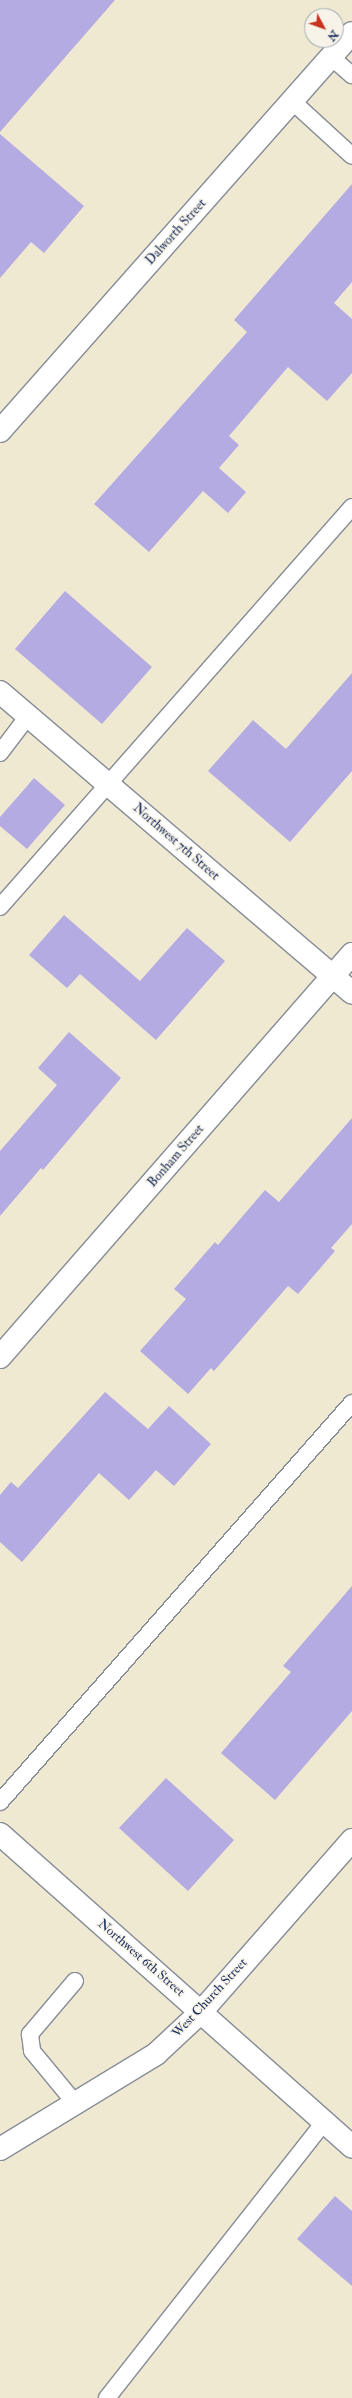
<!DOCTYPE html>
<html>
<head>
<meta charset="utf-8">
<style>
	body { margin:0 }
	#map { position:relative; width:352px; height:2398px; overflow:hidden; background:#f0e9d1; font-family:"IM FELL Double Pica",serif }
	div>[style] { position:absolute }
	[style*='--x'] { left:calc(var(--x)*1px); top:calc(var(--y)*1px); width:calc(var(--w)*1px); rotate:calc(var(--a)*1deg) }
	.building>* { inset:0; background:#b4abe2 }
	.roads { filter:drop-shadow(1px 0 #868c98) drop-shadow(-1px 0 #868c98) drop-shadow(0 1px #868c98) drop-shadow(0 -1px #868c98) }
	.service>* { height:16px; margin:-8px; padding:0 8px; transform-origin:8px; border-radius:8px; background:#fff }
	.minor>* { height:22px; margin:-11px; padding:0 11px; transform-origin:11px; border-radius:11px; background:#fff }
	.tertiary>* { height:22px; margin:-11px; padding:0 11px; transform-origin:11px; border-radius:11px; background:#fff }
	span { translate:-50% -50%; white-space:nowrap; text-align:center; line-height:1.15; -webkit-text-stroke:3px #f7f3e8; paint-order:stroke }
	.street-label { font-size:13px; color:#1b2f5e }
	.north { position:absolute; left:304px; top:8px; width:40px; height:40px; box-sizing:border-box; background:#f7f3e8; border:1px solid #9fa5b1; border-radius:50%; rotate:131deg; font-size:11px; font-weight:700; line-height:16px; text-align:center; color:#1b2f5e }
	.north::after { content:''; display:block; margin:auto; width:14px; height:18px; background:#c8321e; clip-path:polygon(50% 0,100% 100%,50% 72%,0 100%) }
</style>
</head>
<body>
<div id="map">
	<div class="building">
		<div style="clip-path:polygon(0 0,115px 0,0 132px)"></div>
		<div style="clip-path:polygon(0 134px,84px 206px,44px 253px,31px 242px,0 278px)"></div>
		<div style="clip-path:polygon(352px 184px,352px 282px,334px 303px,352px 319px,352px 373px,327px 401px,288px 367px,229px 436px,239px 445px,219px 468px,246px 492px,228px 513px,203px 491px,149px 552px,94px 504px,247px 332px,234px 320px)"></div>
		<div style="clip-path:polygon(65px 591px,152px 667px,102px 724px,15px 649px)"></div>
		<div style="clip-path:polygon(352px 673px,352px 771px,290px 842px,208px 771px,253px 720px,286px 749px)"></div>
		<div style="clip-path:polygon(34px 778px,65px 805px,27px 849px,0 826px,0 817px)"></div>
		<div style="clip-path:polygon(64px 915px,140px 981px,187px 928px,225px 961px,156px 1040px,80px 974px,67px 988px,29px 955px)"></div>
		<div style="clip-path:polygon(69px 1032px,121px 1078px,43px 1170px,41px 1168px,0 1216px,0 1151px,57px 1085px,38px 1068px)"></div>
		<div style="clip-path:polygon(352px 1118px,352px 1224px,331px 1248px,335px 1251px,298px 1294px,288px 1286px,214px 1371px,211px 1368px,188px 1394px,140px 1351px,186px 1299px,174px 1289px,215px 1242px,218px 1245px,265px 1190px,279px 1202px)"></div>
		<div style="clip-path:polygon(105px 1392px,148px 1429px,169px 1406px,211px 1444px,174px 1486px,156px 1470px,129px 1500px,99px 1473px,22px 1562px,0 1542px,0 1495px,11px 1482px,18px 1488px)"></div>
		<div style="clip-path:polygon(352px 1586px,352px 1711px,275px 1800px,221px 1753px,291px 1672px,283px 1666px)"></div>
		<div style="clip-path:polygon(166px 1778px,234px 1840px,188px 1891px,119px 1828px)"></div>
		<div style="clip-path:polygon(335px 2196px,352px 2211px,352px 2286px,297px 2239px)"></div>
	</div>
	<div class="roads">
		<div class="service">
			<div style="--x:331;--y:57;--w:28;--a:41"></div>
			<div style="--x:292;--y:101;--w:81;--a:42.5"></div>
			<div style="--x:0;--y:753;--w:46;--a:-52.9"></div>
			<div style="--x:0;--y:907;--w:533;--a:-48.65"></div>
			<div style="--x:0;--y:1802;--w:532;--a:-48.58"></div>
			<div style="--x:75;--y:1981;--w:70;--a:130.3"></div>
			<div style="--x:30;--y:2034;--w:17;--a:83"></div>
			<div style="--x:32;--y:2051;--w:67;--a:50.4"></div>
			<div style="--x:107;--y:2398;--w:351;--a:-51.8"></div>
		</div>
		<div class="minor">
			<div style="--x:0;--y:1357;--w:535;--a:-48.86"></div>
			<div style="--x:0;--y:1834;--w:471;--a:41.6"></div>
			<div style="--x:0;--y:2149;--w:183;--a:-31.3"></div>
			<div style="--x:156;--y:2054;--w:62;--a:-43"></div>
			<div style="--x:201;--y:2012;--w:229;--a:-48.7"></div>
		</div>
		<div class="tertiary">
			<div style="--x:0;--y:431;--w:531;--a:-48.51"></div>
			<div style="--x:0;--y:692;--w:463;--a:40.5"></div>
		</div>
	</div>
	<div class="street-label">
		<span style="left:176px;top:232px;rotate:-48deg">Dalworth Street</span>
		<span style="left:176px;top:842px;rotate:41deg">Northwest 7th Street</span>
		<span style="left:176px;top:1156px;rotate:-49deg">Bonham Street</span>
		<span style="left:141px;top:1958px;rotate:41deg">Northwest 6th Street</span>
		<span style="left:210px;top:1998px;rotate:-47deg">West Church Street</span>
	</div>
	<div class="north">N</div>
</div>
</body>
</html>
